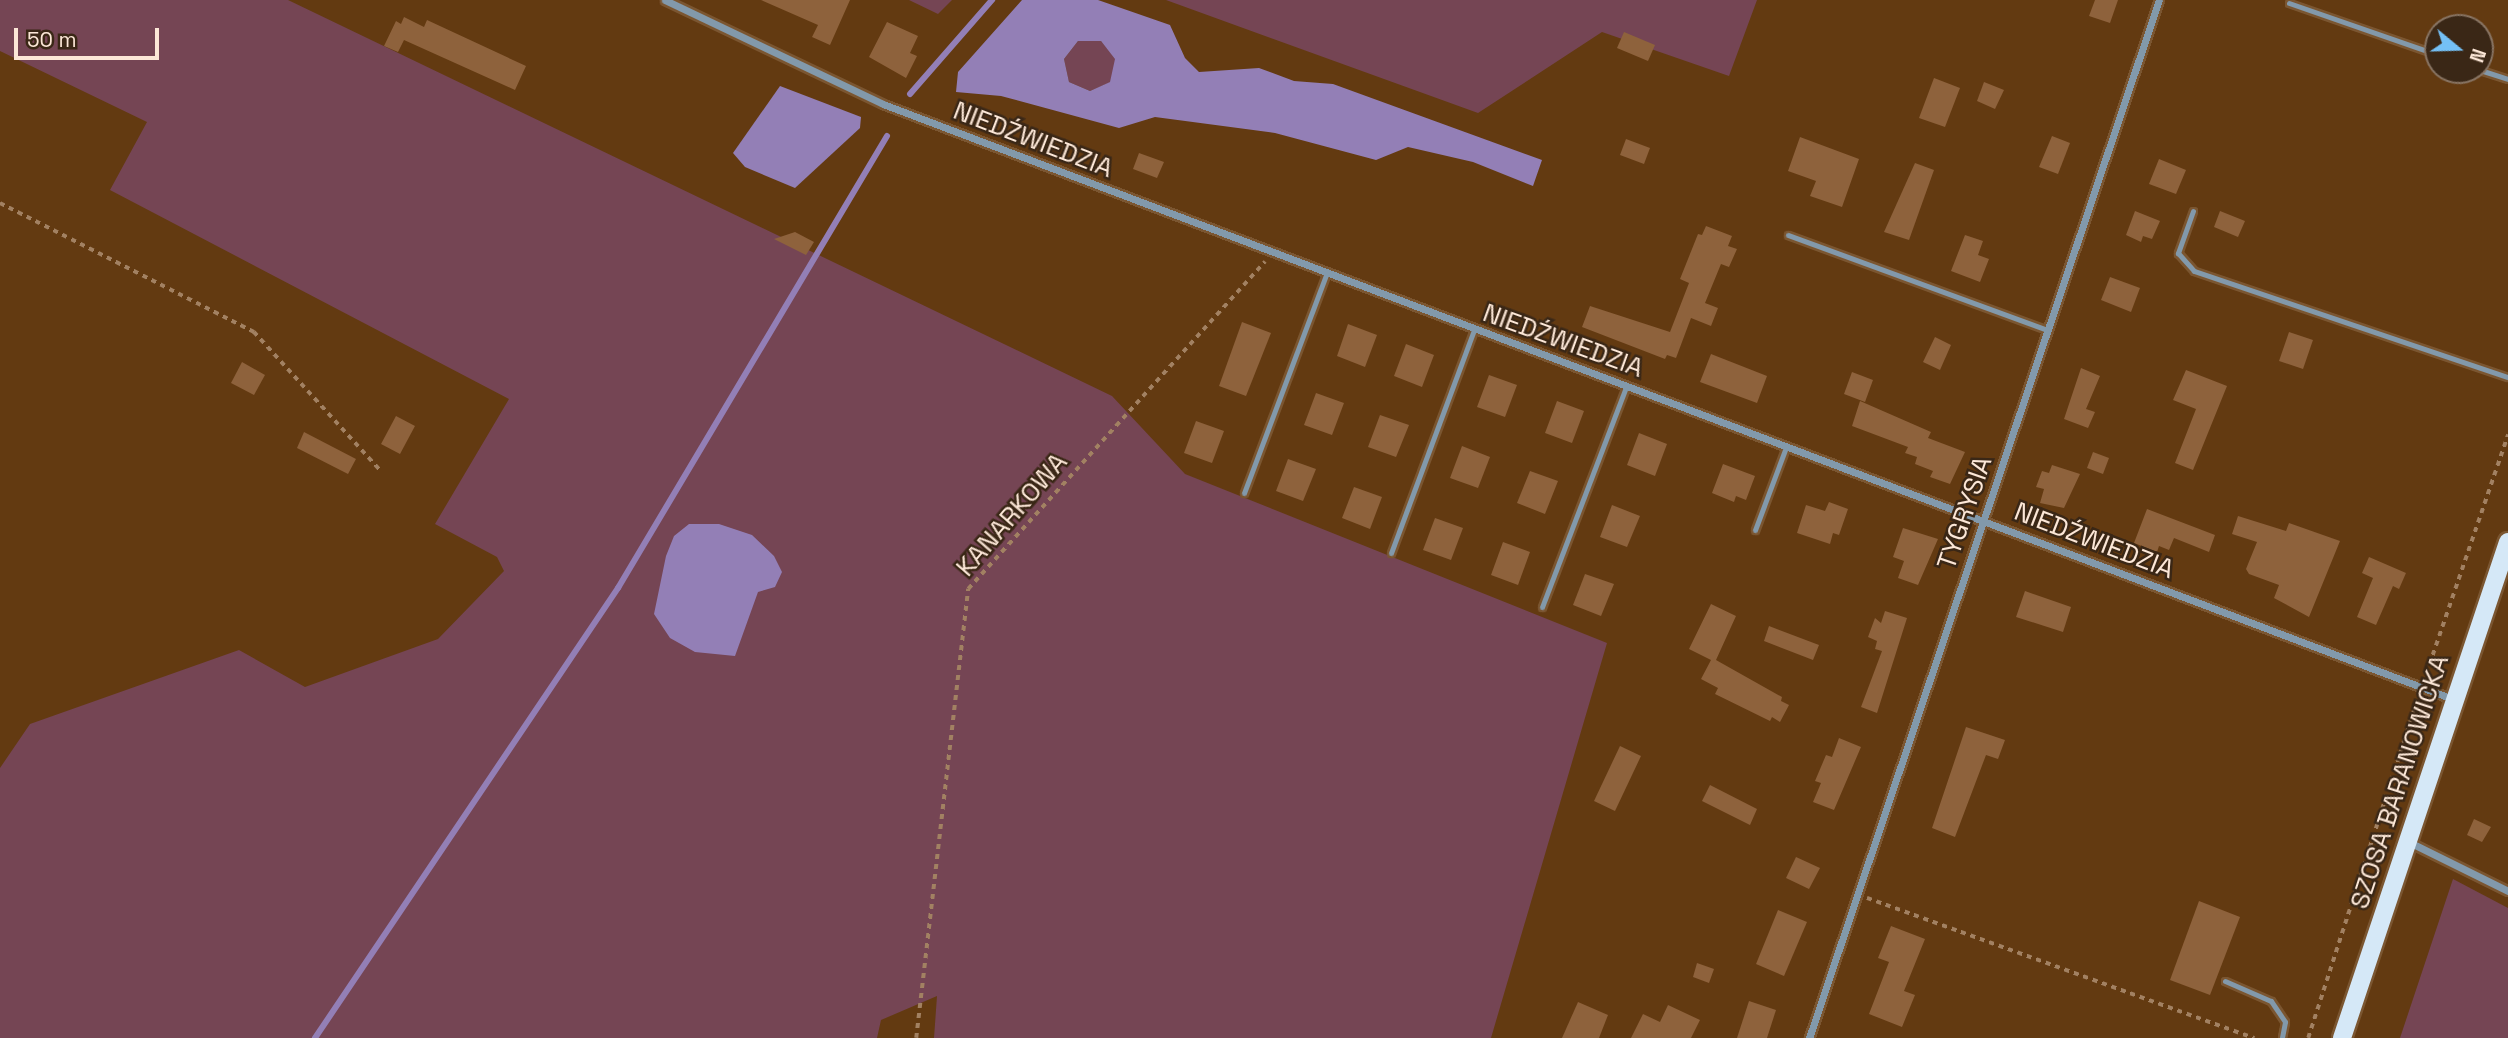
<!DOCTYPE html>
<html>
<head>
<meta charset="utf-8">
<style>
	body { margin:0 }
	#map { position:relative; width:2508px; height:1038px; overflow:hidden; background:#633a11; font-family:"Space Grotesk",sans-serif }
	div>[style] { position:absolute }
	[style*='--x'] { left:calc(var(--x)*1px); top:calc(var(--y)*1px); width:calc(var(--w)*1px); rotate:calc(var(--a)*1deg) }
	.green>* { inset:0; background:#754554 }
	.water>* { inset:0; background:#937fb6 }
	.stream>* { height:6px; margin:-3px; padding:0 3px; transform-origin:3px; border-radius:3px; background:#937fb6 }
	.building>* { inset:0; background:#8e623c }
	.path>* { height:3.5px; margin-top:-1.75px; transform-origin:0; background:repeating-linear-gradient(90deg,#a28162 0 5px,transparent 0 10px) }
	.roads { filter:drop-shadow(2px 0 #7b5631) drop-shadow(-2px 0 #7b5631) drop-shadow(0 2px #7b5631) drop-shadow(0 -2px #7b5631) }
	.service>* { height:5px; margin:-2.5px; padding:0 2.5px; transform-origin:2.5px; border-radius:2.5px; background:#8299ab }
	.minor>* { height:7px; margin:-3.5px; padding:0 3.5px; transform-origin:3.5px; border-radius:3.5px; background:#8299ab }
	.primary>* { height:18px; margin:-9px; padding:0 9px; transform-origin:9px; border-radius:9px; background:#d5e8f7 }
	span { translate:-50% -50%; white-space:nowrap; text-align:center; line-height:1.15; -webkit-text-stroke:5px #3a2716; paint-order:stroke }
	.street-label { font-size:26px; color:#fce7d7 }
	.north { position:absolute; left:2424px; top:14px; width:70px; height:70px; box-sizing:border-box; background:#3a2716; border:2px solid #887463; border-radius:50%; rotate:109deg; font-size:19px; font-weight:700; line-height:28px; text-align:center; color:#fce7d7 }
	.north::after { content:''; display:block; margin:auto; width:24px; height:32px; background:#74c0f6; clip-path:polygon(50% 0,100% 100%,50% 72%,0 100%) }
	.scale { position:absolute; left:14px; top:28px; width:145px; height:32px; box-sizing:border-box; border:4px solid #fce7d7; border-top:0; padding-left:9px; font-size:21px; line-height:24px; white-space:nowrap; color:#fce7d7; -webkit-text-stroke:5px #3a2716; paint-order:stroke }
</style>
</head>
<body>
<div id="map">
	<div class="green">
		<div style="clip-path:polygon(0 0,288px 0,1112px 396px,1185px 474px,1607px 643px,1491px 1038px,934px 1038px,937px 996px,881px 1020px,877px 1038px,0 1038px,0 768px,30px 724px,239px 650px,305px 687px,438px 639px,504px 571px,497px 557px,435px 524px,509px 399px,110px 190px,147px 122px,0 51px)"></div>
		<div style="clip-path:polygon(909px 0,952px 0,938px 14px)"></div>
		<div style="clip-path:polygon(1166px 0,1757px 0,1729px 76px,1602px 32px,1478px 113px)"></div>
		<div style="clip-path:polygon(1078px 41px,1101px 41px,1116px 59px,1111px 82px,1090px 91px,1069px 82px,1064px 59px)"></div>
		<div style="clip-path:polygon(2453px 879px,2508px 908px,2508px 1038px,2400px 1038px)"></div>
	</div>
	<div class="water">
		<div style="clip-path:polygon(evenodd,1022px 0,1098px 0,1170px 25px,1185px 58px,1199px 72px,1259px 68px,1294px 81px,1333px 84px,1542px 160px,1533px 186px,1473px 162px,1408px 147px,1376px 160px,1275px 133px,1155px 117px,1119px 128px,1001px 96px,956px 92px,958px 72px,1022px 0,1078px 41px,1101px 41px,1115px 59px,1110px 82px,1090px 91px,1069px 82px,1064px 59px,1078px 41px)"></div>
		<div style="clip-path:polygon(780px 86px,861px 117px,860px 128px,795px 188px,745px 167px,733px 153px)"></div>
		<div style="clip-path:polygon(689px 524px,719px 524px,752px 535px,774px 556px,782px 572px,775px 587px,758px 592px,735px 656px,695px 652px,670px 638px,654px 614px,666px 556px,674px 536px)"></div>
	</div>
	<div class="stream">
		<div style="--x:910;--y:94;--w:125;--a:-48.9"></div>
		<div style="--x:315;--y:1038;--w:543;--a:-56.05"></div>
		<div style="--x:618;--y:588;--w:526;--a:-59.24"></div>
	</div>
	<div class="building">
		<div style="clip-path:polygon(761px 0,850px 0,830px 45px,812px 37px,818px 25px)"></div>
		<div style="clip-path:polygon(2095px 0,2118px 0,2110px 23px,2089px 16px)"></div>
		<div style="clip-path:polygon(404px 17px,424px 27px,427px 20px,526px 66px,515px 90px,404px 40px,398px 52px,384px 46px,396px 21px,401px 24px)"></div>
		<div style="clip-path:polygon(887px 22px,918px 36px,910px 53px,917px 56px,906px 78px,869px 57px)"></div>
		<div style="clip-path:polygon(1624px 32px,1655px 45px,1648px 61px,1617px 48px)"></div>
		<div style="clip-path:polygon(1934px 78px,1960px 88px,1945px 127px,1919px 118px)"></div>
		<div style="clip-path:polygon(1984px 82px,2004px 90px,1995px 109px,1977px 101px)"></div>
		<div style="clip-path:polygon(2052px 136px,2070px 143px,2058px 174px,2039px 167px)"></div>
		<div style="clip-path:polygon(1800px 137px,1859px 159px,1842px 207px,1810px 196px,1816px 181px,1788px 171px)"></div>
		<div style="clip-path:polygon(1626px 139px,1650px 148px,1644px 164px,1620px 155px)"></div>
		<div style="clip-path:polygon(1139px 153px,1164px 162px,1157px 178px,1133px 169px)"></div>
		<div style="clip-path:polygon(2159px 159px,2186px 170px,2176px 194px,2149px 184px)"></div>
		<div style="clip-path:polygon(1915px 163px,1934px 170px,1909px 240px,1884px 232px)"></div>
		<div style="clip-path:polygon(2135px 211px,2160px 221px,2152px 239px,2143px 236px,2141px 242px,2126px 235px)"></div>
		<div style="clip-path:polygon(2220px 211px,2245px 221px,2238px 237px,2214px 227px)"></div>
		<div style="clip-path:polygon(1706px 226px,1732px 236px,1728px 246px,1737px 249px,1729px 267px,1721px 264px,1705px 303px,1718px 308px,1711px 326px,1691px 318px,1676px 358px,1667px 355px,1665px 359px,1582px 327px,1590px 306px,1670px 332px,1689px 283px,1680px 279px,1698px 234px,1702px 235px)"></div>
		<div style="clip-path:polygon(795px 232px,814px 242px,806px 255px,774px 239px)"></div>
		<div style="clip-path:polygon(1965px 235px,1983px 241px,1978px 255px,1989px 259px,1980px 282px,1951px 271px)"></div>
		<div style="clip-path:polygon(2110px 277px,2140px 288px,2131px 312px,2101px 300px)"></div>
		<div style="clip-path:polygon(1242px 322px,1271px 333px,1246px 396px,1219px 386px)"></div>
		<div style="clip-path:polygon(1348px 324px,1377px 335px,1365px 367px,1337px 356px)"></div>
		<div style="clip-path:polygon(2289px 332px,2313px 340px,2303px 369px,2279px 361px)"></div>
		<div style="clip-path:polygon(1935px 337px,1951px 345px,1940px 370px,1923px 362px)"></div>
		<div style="clip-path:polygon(1406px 344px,1434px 355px,1422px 387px,1394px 376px)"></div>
		<div style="clip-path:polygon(1711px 354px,1767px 376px,1757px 403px,1700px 382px)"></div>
		<div style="clip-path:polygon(242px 362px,265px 375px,254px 395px,231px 383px)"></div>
		<div style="clip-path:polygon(2081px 368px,2100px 376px,2086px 409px,2095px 412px,2088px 428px,2064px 419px)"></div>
		<div style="clip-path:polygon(2186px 370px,2227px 386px,2193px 470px,2175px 463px,2196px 409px,2173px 400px)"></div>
		<div style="clip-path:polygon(1852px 372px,1873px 380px,1865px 402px,1844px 394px)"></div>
		<div style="clip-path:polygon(1489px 375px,1517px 385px,1505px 417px,1477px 407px)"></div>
		<div style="clip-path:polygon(1316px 393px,1344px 403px,1332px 435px,1304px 425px)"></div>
		<div style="clip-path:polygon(1557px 401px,1584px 411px,1572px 443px,1545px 433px)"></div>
		<div style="clip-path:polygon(1860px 401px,1931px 432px,1928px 438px,1965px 452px,1950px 484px,1930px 477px,1933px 471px,1915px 464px,1917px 457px,1905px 453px,1908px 447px,1852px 426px)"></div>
		<div style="clip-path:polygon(1380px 415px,1409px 425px,1396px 457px,1368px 447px)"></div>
		<div style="clip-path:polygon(396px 416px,415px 426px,400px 454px,381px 444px)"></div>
		<div style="clip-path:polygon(1196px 421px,1224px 431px,1212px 463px,1184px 453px)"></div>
		<div style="clip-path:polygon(304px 432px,356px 459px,348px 474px,297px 448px)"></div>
		<div style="clip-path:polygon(1639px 433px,1667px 444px,1655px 476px,1627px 465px)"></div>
		<div style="clip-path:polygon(1462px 446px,1490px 457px,1478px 488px,1450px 478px)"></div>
		<div style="clip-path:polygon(2093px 452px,2109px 458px,2103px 474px,2087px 468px)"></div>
		<div style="clip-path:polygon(1288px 459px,1316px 469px,1303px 501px,1276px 491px)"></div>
		<div style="clip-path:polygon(1723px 464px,1755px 476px,1746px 500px,1736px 496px,1734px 502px,1712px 493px)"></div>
		<div style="clip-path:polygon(2052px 465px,2080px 474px,2064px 508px,2040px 503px,2044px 489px,2036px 487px,2042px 471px,2049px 473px)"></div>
		<div style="clip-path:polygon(1530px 471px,1558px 481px,1545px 514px,1517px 503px)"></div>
		<div style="clip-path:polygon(1354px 487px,1382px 497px,1370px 529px,1342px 518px)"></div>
		<div style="clip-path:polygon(1829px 502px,1848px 509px,1839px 535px,1833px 533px,1830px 544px,1797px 533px,1806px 505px,1825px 511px)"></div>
		<div style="clip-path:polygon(1612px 505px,1640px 516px,1627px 547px,1600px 537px)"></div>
		<div style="clip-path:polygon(2147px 509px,2215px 535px,2209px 552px,2174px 538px,2169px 550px,2159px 546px,2157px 552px,2134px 543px)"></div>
		<div style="clip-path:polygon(2238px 516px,2286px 531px,2289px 523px,2340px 541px,2309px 617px,2274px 598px,2279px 585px,2249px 574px,2246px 569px,2257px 542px,2232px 534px)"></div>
		<div style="clip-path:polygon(1435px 518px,1463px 528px,1451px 560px,1423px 550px)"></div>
		<div style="clip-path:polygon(1903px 528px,1938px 539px,1918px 585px,1898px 578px,1904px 561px,1893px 557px)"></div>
		<div style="clip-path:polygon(1503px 542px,1530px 552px,1518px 585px,1491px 575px)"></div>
		<div style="clip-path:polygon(2369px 557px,2406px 573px,2399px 589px,2393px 586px,2376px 625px,2357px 617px,2373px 578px,2362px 573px)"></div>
		<div style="clip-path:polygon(1585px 574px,1614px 584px,1601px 616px,1573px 605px)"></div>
		<div style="clip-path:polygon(2025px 591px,2071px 607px,2063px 632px,2016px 617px)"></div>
		<div style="clip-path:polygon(1711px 604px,1736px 616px,1716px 660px,1782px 697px,1781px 701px,1789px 705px,1780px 722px,1772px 717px,1770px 721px,1715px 694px,1718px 688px,1701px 679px,1711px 660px,1689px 649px)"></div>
		<div style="clip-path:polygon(1885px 611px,1907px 618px,1877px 713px,1861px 707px,1882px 651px,1875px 649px,1877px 641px,1868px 637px,1875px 618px,1881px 623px)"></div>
		<div style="clip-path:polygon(1769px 626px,1819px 645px,1813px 660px,1764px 641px)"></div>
		<div style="clip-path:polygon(1966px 727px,2005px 740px,1998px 759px,1986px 755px,1955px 837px,1932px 828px)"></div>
		<div style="clip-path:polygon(1839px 738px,1861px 747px,1834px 810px,1813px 802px,1821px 783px,1815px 781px,1826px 755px,1832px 757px)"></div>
		<div style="clip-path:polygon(1620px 746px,1641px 756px,1615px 811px,1594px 801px)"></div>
		<div style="clip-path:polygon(1710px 785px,1757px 809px,1750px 825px,1702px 801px)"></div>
		<div style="clip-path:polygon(2474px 819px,2491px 827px,2482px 842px,2467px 835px)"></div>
		<div style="clip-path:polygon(1796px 857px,1820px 868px,1809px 889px,1786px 878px)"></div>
		<div style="clip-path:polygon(2199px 901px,2240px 917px,2210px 995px,2170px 980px)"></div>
		<div style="clip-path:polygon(1778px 910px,1807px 922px,1784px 976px,1756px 964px)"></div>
		<div style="clip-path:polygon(1891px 926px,1925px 939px,1904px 991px,1915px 995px,1902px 1027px,1869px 1014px,1889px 962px,1878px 958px)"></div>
		<div style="clip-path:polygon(1697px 963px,1714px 969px,1709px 983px,1693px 977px)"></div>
		<div style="clip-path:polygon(1749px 1001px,1776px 1010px,1767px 1038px,1737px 1038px)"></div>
		<div style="clip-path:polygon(1578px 1002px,1608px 1015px,1599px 1038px,1562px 1038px)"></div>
		<div style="clip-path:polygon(1668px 1005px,1700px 1020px,1691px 1038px,1631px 1038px,1643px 1014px,1660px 1022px)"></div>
	</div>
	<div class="path">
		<div style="--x:0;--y:203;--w:285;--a:26.9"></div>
		<div style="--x:254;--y:332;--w:188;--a:47.6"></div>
		<div style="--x:2426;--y:674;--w:253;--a:-71.1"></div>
		<div style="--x:1867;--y:898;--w:412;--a:19.9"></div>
		<div style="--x:916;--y:1038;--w:452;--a:-83.4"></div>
		<div style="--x:968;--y:589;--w:442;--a:-47.8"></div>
		<div style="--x:2308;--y:1038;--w:357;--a:-72.1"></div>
	</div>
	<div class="roads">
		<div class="service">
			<div style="--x:2289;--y:3;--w:158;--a:19.2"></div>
			<div style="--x:2480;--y:70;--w:29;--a:18"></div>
			<div style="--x:2193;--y:211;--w:45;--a:109.7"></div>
			<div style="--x:2178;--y:253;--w:24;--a:48"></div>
			<div style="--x:2194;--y:271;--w:331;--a:18.7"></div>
			<div style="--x:1788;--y:235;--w:277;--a:20.1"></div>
			<div style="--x:1244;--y:493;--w:233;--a:-69.4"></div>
			<div style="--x:1755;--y:530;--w:89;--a:-69.5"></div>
			<div style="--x:1391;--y:553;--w:238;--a:-69.6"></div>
			<div style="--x:1542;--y:607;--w:235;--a:-69.1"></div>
			<div style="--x:2225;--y:981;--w:50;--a:23.5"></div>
			<div style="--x:2271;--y:1001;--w:25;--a:56"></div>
			<div style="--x:2285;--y:1022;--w:16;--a:101"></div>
		</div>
		<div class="minor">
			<div style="--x:665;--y:0;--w:242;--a:25.5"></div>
			<div style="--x:883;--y:104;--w:1679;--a:20.76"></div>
			<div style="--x:2409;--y:842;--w:110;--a:26.3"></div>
			<div style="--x:1809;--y:1038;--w:1095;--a:-71.37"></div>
		</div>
		<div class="primary">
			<div style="--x:2342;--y:1038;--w:523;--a:-71.5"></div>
		</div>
	</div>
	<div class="street-label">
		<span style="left:1033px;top:140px;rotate:21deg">NIEDŹWIEDZIA</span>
		<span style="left:1563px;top:341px;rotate:20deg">NIEDŹWIEDZIA</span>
		<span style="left:1965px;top:513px;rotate:-71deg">TYGRYSIA</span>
		<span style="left:1012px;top:515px;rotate:-49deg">KANARKOWA</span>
		<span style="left:2094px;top:541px;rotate:21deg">NIEDŹWIEDZIA</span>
		<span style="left:2400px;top:782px;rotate:-72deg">SZOSA BARANOWICKA</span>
	</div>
	<div class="north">N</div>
	<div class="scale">50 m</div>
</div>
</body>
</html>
